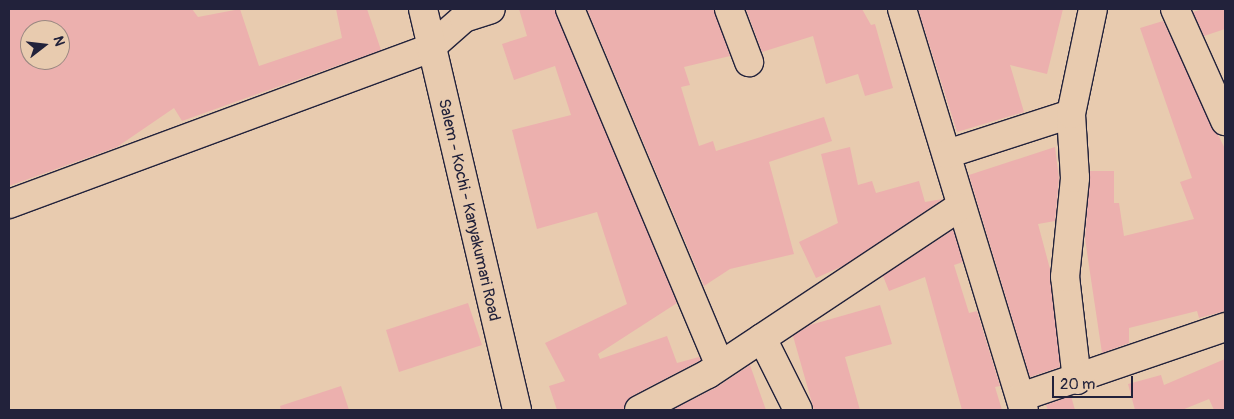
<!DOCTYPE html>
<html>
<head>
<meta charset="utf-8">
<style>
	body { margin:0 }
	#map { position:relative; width:1234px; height:419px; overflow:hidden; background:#e8cbaf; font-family:Pangolin,sans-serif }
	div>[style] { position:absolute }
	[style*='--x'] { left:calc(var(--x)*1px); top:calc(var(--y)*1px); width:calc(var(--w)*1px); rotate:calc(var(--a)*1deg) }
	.building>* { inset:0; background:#ecb0ae }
	.roads { filter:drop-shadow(1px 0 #22223b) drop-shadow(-1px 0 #22223b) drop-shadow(0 1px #22223b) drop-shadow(0 -1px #22223b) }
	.minor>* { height:28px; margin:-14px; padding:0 14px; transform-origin:14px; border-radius:14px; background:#e8cbaf }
	.highway>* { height:28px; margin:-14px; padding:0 14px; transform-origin:14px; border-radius:14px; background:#e8cbaf }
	span { translate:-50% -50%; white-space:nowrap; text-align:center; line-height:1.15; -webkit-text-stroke:4px #e8cbaf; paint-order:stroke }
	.street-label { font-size:16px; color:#22223b }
	.frame { position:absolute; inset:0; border:10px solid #22223b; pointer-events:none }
	.north { position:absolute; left:20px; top:20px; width:50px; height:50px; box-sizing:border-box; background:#e8cbaf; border:1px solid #998781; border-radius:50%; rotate:74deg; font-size:14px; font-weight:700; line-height:20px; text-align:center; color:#22223b }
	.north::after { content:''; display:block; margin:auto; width:18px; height:22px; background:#22223b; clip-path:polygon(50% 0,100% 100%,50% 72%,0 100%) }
	.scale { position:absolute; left:1052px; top:376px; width:81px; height:22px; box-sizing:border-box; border:2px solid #22223b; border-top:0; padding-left:6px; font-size:15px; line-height:18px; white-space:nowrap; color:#22223b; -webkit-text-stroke:4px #e8cbaf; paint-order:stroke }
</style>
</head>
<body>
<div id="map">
	<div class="building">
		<div style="clip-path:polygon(evenodd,9px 9px,192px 9px,198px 17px,240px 9px,259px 66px,342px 38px,336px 9px,367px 9px,381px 50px,182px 121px,174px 108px,117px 147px,9px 186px,9px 9px,30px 30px,60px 30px,60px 60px,30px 60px,30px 30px)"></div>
		<div style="clip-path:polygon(519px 9px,555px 9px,677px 303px,598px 354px,600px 359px,667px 336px,677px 363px,699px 357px,701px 360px,632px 396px,624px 410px,557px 410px,549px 386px,565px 381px,545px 343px,627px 304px,597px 212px,537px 229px,512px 130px,571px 115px,555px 66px,514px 80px,502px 44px,527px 36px)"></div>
		<div style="clip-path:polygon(587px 9px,714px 9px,730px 56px,684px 67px,690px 85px,681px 87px,699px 146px,713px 141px,716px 151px,824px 117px,832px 141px,769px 162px,794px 254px,730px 269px,704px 286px)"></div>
		<div style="clip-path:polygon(746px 9px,862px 9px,871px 25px,875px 24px,893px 88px,865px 96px,858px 74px,826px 84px,813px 36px,762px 52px)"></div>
		<div style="clip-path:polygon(918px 9px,1063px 9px,1047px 74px,1010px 65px,1024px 112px,957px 132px)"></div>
		<div style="clip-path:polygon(1202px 9px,1225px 9px,1225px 29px,1204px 36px,1193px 12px)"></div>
		<div style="clip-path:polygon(1163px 21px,1225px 149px,1225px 311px,1199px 318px,1197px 311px,1129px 328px,1129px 343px,1102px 353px,1085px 239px,1090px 171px,1114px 171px,1114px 203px,1119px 203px,1124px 236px,1194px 219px,1180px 182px,1192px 178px,1140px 28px)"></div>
		<div style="clip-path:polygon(850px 147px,858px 185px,872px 181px,876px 193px,919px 181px,925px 202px,943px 199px,843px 266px,816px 278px,799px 242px,838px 223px,821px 154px)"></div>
		<div style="clip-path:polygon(1055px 147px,1059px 178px,1055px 221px,1038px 224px,1050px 269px,1060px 367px,1030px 377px,969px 175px)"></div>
		<div style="clip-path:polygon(953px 230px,963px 262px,954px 265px,969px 313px,977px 311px,1000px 386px,995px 387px,1002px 410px,962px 410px,925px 277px,889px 291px,883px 276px)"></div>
		<div style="clip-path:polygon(468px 303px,482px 345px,399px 372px,386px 330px)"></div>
		<div style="clip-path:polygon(880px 305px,892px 344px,845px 357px,860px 410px,814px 410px,793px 336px,810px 325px)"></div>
		<div style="clip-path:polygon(1225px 359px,1225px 410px,1214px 410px,1209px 399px,1182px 410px,1135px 410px,1128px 384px,1161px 375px,1164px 385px)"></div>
		<div style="clip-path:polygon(750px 365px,766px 410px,672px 410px,717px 387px)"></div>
		<div style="clip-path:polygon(341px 386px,349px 410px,281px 410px,280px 406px)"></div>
		<div style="clip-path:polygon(1071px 396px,1075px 410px,1048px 410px,1046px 405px)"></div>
	</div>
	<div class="roads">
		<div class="minor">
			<div style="--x:570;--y:9;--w:386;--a:67.2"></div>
			<div style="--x:729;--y:9;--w:57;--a:69.3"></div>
			<div style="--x:902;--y:9;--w:419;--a:73.1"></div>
			<div style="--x:1175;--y:9;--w:123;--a:65.9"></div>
			<div style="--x:947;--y:154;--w:130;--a:-17.9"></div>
			<div style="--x:9;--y:204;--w:449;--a:-20.3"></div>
			<div style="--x:430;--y:48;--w:45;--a:-41.4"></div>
			<div style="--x:464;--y:18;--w:28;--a:-18"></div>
			<div style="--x:762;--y:338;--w:80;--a:63.4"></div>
			<div style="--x:1077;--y:380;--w:104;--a:-96.6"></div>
			<div style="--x:1065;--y:277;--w:100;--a:-84.2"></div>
			<div style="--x:1075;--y:178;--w:64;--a:-93.6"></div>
			<div style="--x:1071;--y:114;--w:107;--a:-78.2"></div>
			<div style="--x:1021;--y:397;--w:216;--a:-18.9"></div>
			<div style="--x:639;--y:410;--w:78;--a:-27.6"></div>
			<div style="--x:708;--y:374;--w:301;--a:-33.6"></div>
		</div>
		<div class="highway">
			<div style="--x:423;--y:9;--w:412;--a:76.8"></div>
		</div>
	</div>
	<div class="street-label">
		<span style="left:469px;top:210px;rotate:77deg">Salem - Kochi - Kanyakumari Road</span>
	</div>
	<div class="frame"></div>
	<div class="north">N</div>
	<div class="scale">20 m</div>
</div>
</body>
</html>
